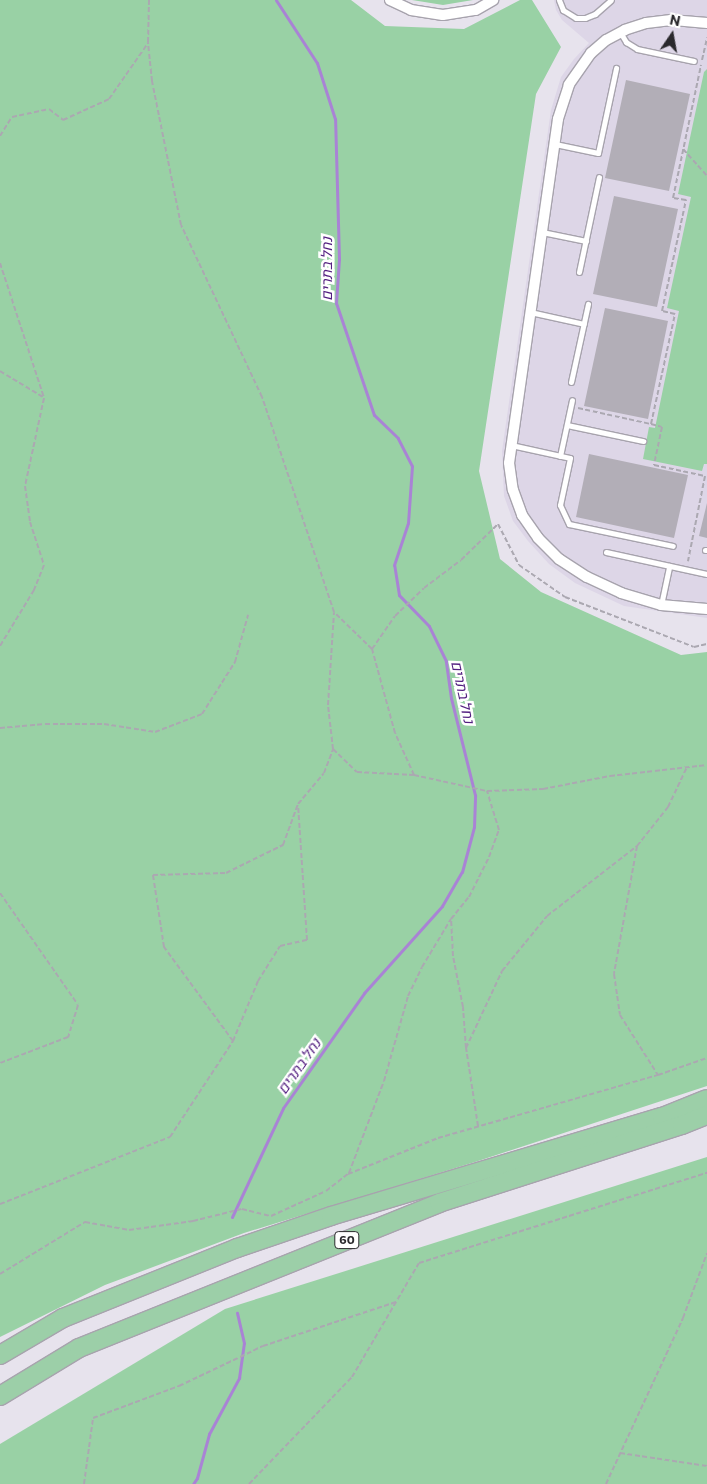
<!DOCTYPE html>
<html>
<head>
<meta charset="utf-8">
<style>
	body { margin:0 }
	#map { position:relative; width:707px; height:1484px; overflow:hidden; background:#e7e3ed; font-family:Commissioner,Heebo,sans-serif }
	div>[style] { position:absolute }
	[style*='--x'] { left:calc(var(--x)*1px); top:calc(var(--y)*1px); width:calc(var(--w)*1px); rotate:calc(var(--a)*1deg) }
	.built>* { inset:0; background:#ddd6e7 }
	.green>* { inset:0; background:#99d1a5 }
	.stream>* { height:3px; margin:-1.5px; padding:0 1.5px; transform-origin:1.5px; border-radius:1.5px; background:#a983d5 }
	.building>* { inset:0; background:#b2aeb7 }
	.path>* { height:2px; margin-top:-1px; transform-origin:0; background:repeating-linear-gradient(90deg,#aba8b1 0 5px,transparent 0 7.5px) }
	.roads { filter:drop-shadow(1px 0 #a7a3ad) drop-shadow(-1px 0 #a7a3ad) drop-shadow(0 1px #a7a3ad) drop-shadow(0 -1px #a7a3ad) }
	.service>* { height:5px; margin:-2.5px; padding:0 2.5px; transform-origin:2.5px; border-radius:2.5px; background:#fff }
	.minor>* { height:10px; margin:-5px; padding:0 5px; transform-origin:5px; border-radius:5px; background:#fff }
	.trunk>* { height:18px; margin:-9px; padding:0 9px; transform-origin:9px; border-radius:9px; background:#9ccfa8 }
	span { translate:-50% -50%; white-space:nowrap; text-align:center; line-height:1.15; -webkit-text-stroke:5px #fff; paint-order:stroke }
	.shield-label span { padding:1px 4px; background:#fff; border:1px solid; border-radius:4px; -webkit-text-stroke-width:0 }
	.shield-label { font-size:12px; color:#2a292d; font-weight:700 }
	.water-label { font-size:15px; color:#531f80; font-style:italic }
	.north { position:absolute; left:647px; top:10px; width:50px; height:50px; -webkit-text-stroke:4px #fff; paint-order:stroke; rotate:12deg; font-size:14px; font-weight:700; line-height:20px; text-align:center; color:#2a292d }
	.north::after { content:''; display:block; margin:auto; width:18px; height:22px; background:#2a292d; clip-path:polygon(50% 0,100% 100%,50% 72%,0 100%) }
</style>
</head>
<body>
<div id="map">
	<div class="built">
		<div style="clip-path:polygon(554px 0,707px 0,707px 618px,624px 606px,575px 583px,549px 564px,528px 541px,513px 521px,504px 496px,502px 451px,551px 110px,561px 77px,574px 59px,589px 43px,562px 20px,556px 10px)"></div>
	</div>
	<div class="green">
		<div style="clip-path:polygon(0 0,351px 0,385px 26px,464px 29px,520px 0,532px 0,561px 47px,536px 94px,479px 471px,500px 559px,541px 592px,681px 655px,707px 652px,707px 1086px,475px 1162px,244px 1233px,105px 1285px,0 1337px)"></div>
		<div style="clip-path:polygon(412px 0,473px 0,443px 5px)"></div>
		<div style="clip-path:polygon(707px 69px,707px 464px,704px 464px,702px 471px,643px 459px,649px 427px,655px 428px,679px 311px,667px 308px,691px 197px,678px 194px,704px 72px)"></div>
		<div style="clip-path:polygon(707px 1157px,707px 1484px,0 1484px,0 1444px,225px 1309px)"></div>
	</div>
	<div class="stream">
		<div style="--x:232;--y:1217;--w:120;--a:-64.9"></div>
		<div style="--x:283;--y:1108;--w:141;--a:-54.8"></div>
		<div style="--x:364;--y:993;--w:117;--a:-48.1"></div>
		<div style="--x:442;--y:906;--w:39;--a:-60"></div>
		<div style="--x:462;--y:872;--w:47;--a:-75.1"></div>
		<div style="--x:474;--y:827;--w:32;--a:-88"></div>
		<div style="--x:475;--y:795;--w:100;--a:-103.9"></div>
		<div style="--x:451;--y:698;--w:37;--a:-98"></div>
		<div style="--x:446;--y:661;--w:39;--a:-116"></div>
		<div style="--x:429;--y:626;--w:43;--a:-134.1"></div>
		<div style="--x:399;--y:595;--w:30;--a:-99"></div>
		<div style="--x:394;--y:565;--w:44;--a:-71.6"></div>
		<div style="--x:408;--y:523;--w:57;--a:-86"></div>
		<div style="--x:412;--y:466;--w:31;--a:-117"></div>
		<div style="--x:398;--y:438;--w:33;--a:-136"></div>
		<div style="--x:374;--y:415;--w:118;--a:-108.7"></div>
		<div style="--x:336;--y:303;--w:44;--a:-86.1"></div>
		<div style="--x:339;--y:259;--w:140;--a:-91.6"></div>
		<div style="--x:335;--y:119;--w:59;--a:-107.8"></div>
		<div style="--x:317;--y:63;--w:75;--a:-123.1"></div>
		<div style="--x:193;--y:1484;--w:7;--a:-56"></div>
		<div style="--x:197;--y:1478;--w:46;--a:-74.7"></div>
		<div style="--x:209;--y:1434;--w:64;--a:-61.8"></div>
		<div style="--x:239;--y:1378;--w:35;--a:-82"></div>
		<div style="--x:244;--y:1343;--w:31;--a:-103"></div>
	</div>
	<div class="building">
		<div style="clip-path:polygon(626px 80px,690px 94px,669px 191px,605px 178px)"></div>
		<div style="clip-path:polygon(614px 196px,678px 209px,657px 307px,593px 294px)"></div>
		<div style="clip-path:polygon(605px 308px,668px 321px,648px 419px,584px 406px)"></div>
		<div style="clip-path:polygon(589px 454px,688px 475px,674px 538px,576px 517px)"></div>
		<div style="clip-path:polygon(707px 503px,707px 538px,699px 536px)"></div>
	</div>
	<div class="path">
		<div style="--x:702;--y:60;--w:23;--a:-77"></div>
		<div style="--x:0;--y:136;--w:22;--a:-58"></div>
		<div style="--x:12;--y:117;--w:38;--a:-12"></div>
		<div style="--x:49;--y:109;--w:18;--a:38"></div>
		<div style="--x:63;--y:120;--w:51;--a:-24.5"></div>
		<div style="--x:109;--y:99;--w:68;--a:-55.1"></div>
		<div style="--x:683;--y:149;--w:36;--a:48"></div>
		<div style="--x:0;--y:263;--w:142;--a:71.9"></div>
		<div style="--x:44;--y:398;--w:90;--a:102.2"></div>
		<div style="--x:25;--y:486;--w:36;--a:82"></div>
		<div style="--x:30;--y:522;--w:45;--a:72"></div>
		<div style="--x:44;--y:565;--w:27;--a:112"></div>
		<div style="--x:34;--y:590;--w:66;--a:121.3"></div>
		<div style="--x:0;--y:371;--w:50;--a:31.2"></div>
		<div style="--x:578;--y:408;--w:75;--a:12.4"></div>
		<div style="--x:651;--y:424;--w:113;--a:-77.7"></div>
		<div style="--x:675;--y:314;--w:13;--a:-167"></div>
		<div style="--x:662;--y:311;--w:114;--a:-77.8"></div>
		<div style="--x:686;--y:200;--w:13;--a:-171"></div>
		<div style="--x:673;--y:198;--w:136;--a:-78.1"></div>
		<div style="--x:651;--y:424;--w:11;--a:15"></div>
		<div style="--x:662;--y:427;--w:39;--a:102"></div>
		<div style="--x:654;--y:465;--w:52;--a:12.2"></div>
		<div style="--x:705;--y:476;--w:87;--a:101.3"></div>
		<div style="--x:372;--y:649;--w:40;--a:-55.1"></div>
		<div style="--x:395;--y:616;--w:40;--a:-44"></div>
		<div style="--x:424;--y:588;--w:46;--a:-37.1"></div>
		<div style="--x:461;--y:560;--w:52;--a:-44.2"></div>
		<div style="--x:498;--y:524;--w:46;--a:62.9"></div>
		<div style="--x:519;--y:565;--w:56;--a:34.8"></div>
		<div style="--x:565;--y:597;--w:138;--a:21.2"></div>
		<div style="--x:694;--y:647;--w:13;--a:-13"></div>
		<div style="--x:0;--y:728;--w:45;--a:-5.1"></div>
		<div style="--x:45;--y:724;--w:59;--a:0"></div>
		<div style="--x:104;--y:724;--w:52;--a:8.9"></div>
		<div style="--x:155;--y:732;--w:50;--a:-21"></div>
		<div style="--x:202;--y:714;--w:62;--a:-57.6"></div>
		<div style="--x:235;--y:662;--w:49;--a:-74.5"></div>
		<div style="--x:333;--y:749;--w:33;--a:44"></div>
		<div style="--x:357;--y:772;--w:57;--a:3"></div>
		<div style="--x:414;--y:775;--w:46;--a:-114.3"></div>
		<div style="--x:395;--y:733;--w:87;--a:-105.3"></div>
		<div style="--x:372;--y:649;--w:52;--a:-135.8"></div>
		<div style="--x:414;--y:775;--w:75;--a:12.4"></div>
		<div style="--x:487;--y:791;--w:56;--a:-2"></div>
		<div style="--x:543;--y:789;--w:68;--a:-11"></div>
		<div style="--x:610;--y:776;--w:98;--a:-6.5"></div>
		<div style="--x:637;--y:846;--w:130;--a:100.2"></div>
		<div style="--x:614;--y:974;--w:41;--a:81.7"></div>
		<div style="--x:620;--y:1015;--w:71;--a:57.7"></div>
		<div style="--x:0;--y:893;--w:136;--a:55.1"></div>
		<div style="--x:78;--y:1005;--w:34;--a:107"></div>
		<div style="--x:68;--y:1037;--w:73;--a:159.1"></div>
		<div style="--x:233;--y:1041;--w:65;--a:-67.4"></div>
		<div style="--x:258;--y:981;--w:41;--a:-57.8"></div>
		<div style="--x:280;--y:946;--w:28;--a:-13"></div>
		<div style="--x:307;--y:940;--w:134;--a:-93.8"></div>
		<div style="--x:466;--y:1048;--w:85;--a:-64.9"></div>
		<div style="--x:502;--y:971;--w:71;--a:-50.7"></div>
		<div style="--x:547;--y:916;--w:114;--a:-37.9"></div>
		<div style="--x:637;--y:846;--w:50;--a:-51.5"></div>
		<div style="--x:668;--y:807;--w:44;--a:-64.6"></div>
		<div style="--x:478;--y:1126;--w:79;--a:-98.7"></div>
		<div style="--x:466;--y:1048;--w:41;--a:-94.2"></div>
		<div style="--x:463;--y:1007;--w:52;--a:-101.1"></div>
		<div style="--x:453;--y:956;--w:37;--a:-93"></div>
		<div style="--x:451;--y:919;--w:28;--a:-51"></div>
		<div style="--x:469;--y:897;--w:45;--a:-63.4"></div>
		<div style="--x:489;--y:857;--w:29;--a:-70"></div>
		<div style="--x:499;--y:830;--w:41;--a:-107.1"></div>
		<div style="--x:349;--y:1173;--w:98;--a:-69.2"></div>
		<div style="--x:384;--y:1081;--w:88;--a:-74.2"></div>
		<div style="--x:408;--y:996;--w:32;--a:-64"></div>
		<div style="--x:422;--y:967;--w:56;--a:-58.9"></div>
		<div style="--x:0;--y:1204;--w:183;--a:-21.5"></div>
		<div style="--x:170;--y:1137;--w:115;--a:-56.7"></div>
		<div style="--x:233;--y:1041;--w:117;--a:-126.3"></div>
		<div style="--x:164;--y:947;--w:73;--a:-98.7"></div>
		<div style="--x:153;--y:875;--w:73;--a:-1.6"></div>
		<div style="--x:226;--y:873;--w:64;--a:-26.2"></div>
		<div style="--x:283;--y:845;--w:44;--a:-69.9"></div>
		<div style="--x:298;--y:804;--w:40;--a:-50"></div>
		<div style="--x:324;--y:773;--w:26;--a:-69"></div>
		<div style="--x:333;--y:749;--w:44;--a:-96.5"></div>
		<div style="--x:328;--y:705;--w:93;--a:-86.3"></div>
		<div style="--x:334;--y:612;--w:227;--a:-108.5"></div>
		<div style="--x:262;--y:397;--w:190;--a:-115.2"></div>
		<div style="--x:181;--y:225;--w:147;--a:-101.4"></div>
		<div style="--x:152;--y:81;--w:39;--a:-96"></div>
		<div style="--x:148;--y:42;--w:42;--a:-88.6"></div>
		<div style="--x:0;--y:1274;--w:100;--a:-31.5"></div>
		<div style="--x:85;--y:1222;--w:45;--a:10.3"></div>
		<div style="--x:129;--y:1230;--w:65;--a:-8"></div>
		<div style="--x:193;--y:1221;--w:50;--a:-13.8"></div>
		<div style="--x:242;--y:1209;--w:30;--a:14"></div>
		<div style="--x:271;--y:1216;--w:60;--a:-24.4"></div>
		<div style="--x:326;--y:1191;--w:28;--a:-38"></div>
		<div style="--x:348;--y:1174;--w:97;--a:-21.8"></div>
		<div style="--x:438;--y:1138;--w:229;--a:-16"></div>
		<div style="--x:658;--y:1075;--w:52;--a:-19.1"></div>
		<div style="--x:620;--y:1453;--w:88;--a:8.5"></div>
		<div style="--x:84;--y:1484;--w:67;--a:-82.2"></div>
		<div style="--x:93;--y:1418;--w:92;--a:-20.4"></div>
		<div style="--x:179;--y:1386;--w:93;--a:-25.5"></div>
		<div style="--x:263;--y:1346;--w:140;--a:-18.3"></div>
		<div style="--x:249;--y:1484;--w:149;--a:-46.1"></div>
		<div style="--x:352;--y:1377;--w:132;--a:-59.6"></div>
		<div style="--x:419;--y:1263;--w:302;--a:-17.4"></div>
		<div style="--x:606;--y:1484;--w:183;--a:-65.1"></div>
		<div style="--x:683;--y:1318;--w:69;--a:-69.7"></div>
	</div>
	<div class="roads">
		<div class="service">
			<div style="--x:559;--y:0;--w:11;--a:68"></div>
			<div style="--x:563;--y:10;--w:15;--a:32"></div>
			<div style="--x:576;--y:18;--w:9;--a:0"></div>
			<div style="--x:585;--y:18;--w:11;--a:-22"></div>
			<div style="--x:595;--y:14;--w:21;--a:-41"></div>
			<div style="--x:620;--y:32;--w:12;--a:59"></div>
			<div style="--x:626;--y:42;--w:13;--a:32"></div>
			<div style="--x:637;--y:49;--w:58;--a:11.9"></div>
			<div style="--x:555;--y:144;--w:44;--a:11.8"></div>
			<div style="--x:598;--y:153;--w:87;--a:-78"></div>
			<div style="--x:542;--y:232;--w:45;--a:11.6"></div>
			<div style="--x:579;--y:272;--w:97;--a:-78.1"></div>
			<div style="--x:530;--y:312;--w:55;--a:12.5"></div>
			<div style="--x:571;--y:382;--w:80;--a:-77.7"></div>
			<div style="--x:567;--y:425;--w:78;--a:11.9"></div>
			<div style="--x:511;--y:445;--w:60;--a:12.4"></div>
			<div style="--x:570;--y:458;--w:48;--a:102"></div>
			<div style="--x:560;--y:505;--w:21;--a:65"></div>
			<div style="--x:569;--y:524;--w:106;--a:11.9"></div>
			<div style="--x:560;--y:456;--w:57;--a:-77.9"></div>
			<div style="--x:705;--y:550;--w:2;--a:0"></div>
			<div style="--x:606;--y:552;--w:103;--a:12.3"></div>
			<div style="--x:661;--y:605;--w:40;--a:-78"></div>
		</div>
		<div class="minor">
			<div style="--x:390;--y:0;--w:23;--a:25"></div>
			<div style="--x:411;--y:10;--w:32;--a:9"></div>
			<div style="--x:443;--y:15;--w:33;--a:-9"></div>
			<div style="--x:476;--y:10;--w:20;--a:-30"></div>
			<div style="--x:707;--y:23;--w:36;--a:-175"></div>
			<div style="--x:671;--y:20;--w:25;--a:173"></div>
			<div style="--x:646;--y:23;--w:22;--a:162"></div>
			<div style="--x:625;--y:30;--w:21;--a:152"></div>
			<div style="--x:606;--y:40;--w:20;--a:139"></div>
			<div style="--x:591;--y:53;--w:39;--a:125"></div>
			<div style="--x:569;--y:85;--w:36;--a:108"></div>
			<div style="--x:558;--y:119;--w:347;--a:98.1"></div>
			<div style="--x:509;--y:463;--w:27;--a:82"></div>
			<div style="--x:513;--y:490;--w:27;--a:70"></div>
			<div style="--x:522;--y:515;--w:28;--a:55"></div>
			<div style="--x:538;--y:538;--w:30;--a:45"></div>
			<div style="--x:559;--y:559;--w:33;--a:33"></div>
			<div style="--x:587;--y:577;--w:38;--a:25"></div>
			<div style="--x:621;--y:593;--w:42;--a:16.7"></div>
			<div style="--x:661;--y:605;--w:46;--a:5"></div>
		</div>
		<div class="trunk">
			<div style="--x:0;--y:1355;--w:73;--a:-30.4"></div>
			<div style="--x:63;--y:1318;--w:188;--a:-21.9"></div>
			<div style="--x:237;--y:1248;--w:99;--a:-18.8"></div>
			<div style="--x:331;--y:1216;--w:345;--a:-16.7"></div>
			<div style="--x:662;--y:1117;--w:48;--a:-21.8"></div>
			<div style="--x:0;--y:1396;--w:92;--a:-31.3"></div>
			<div style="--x:79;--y:1348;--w:388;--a:-21.9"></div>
			<div style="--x:439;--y:1203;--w:255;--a:-17.8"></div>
			<div style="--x:682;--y:1125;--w:27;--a:-22"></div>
		</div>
	</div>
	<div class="shield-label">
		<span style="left:347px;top:1240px">60</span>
	</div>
	<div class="water-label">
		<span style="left:327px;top:269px;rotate:-90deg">נחל בתרים</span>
		<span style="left:463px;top:692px;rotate:78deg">נחל בתרים</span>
		<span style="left:299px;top:1066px;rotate:-55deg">נחל בתרים</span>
	</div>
	<div class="north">N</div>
</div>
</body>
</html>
